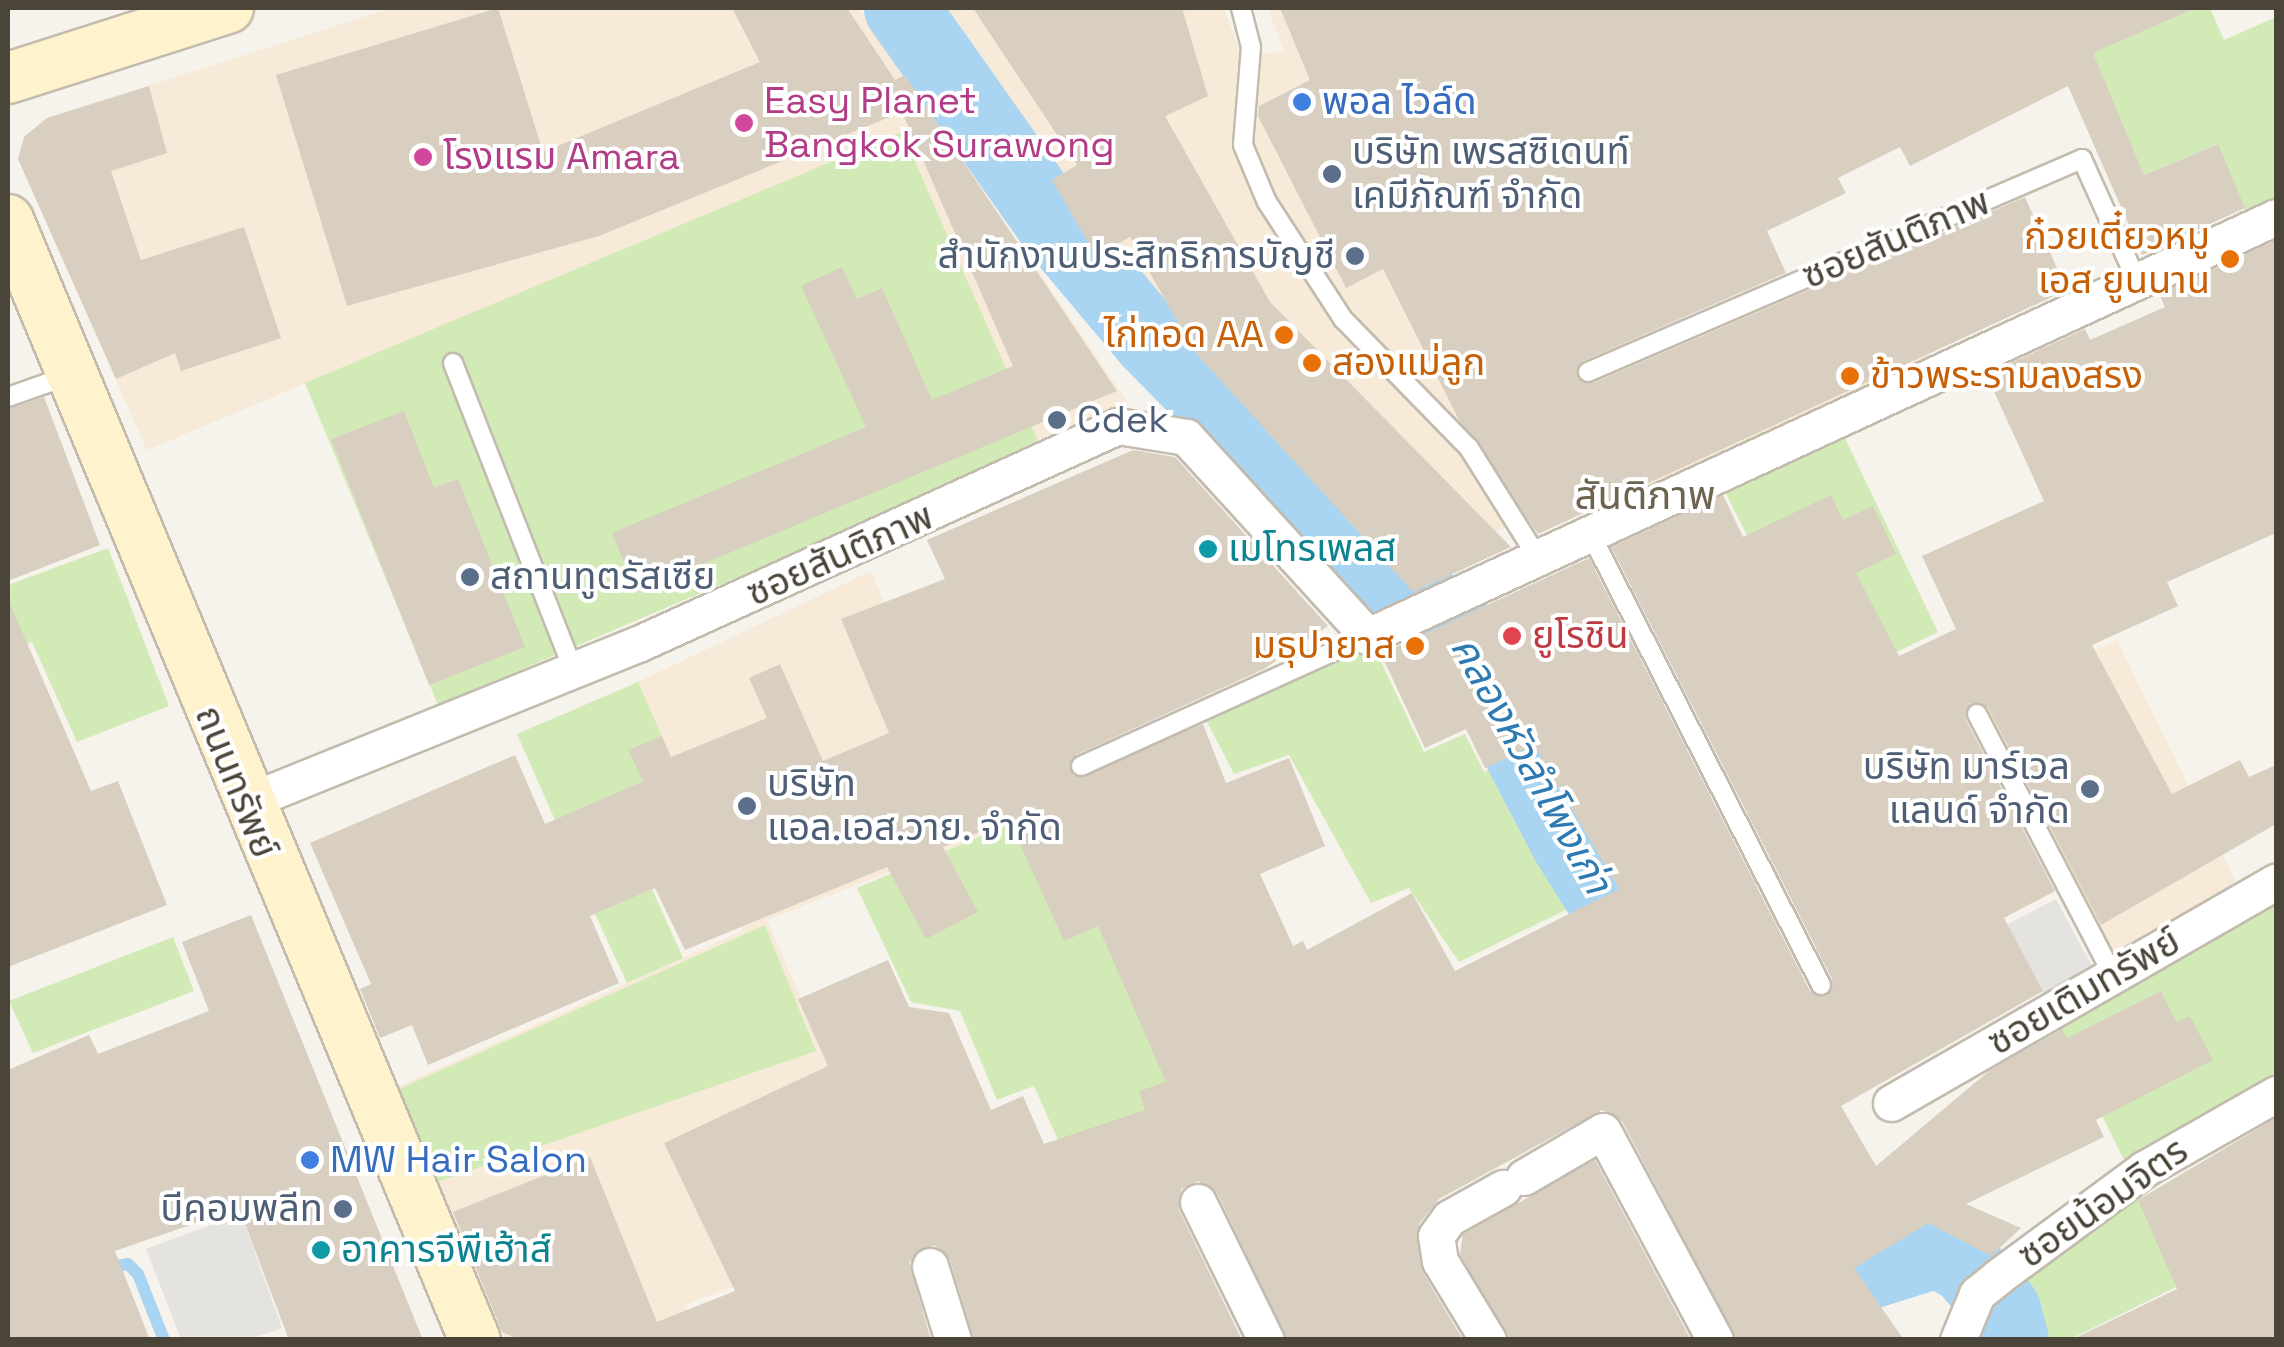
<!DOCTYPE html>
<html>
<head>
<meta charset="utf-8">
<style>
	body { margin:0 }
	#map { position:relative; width:2284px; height:1347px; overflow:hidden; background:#f6f3ec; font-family:"Space Grotesk","Noto Sans Thai",sans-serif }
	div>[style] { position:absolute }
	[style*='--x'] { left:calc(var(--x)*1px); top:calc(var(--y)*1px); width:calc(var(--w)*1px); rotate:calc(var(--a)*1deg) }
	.commercial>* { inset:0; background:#f7ead8 }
	.green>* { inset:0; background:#d2eab5 }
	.parking>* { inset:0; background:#e5e3e0 }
	.stream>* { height:12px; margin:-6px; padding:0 6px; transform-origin:6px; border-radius:6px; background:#a9d4f2 }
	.river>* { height:75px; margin:-37.5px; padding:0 37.5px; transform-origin:37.5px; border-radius:37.5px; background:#a9d4f2 }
	.building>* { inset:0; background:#d8cfc1 }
	.roads { filter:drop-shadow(2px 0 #c2bbae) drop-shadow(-2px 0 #c2bbae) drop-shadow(0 2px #c2bbae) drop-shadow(0 -2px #c2bbae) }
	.lane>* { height:18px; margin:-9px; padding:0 9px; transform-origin:9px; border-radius:9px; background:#fff }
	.street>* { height:35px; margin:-17.5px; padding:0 17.5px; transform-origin:17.5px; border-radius:17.5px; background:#fff }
	.secondary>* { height:50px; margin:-25px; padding:0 25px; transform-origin:25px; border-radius:25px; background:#fff3cd }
	.dots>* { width:28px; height:28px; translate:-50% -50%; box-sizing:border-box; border:5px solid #fff; border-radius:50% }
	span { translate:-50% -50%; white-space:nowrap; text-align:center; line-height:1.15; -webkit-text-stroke:8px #fff; paint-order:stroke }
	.hotel-label { font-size:38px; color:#b23c85 }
	.left { translate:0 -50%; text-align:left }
	.shop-label { font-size:38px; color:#366cbe }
	.service-label { font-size:38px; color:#4e5e75 }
	.right { translate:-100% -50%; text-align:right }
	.food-label { font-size:38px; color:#c56008 }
	.street-label { font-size:38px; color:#4b4439 }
	.culture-label { font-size:38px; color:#0d838f }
	.health-label { font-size:38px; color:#be3a42 }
	.neighbourhood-label { font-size:40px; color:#6e6250 }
	.water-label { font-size:40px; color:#2e7ab2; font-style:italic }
	.frame { position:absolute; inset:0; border:10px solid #4b4439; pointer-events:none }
</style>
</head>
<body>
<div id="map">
	<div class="commercial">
		<div style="clip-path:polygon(392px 8px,858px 8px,1129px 404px,1041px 448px,902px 133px,147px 450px,18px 159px,24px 137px,47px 118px)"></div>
		<div style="clip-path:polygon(933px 8px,1224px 8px,1241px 56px,1284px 52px,1268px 8px,1412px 8px,1337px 41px,1567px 180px,1647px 352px,1877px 251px,1930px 360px,1629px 496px,1504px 528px,1398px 582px,1193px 350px,1088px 250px)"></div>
		<div style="clip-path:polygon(871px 571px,981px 836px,767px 920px,899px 1223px,685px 1305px,697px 1339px,506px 1339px,389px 1091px,742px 931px,638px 682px)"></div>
		<div style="clip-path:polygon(2117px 641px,2240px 890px,2113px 964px,1970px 701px)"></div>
	</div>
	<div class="green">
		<div style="clip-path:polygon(2073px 8px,2105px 8px,2120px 41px,2196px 8px,2210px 8px,2224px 40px,2276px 17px,2276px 202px,2247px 215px,2217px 144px,2144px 175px)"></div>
		<div style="clip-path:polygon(902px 132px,1041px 448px,438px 705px,305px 383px)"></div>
		<div style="clip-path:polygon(1842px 432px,1938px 632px,1824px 687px,1720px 482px)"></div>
		<div style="clip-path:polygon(108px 548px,169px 706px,77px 742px,32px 642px,8px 652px,8px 585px)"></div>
		<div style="clip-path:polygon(1373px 645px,1424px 752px,1465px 734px,1484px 772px,1507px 762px,1584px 901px,1459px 962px,1409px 888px,1371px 903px,1289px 755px,1234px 774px,1206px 720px)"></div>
		<div style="clip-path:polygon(638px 682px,662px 736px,629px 750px,643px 781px,555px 820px,517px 734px)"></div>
		<div style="clip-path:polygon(1084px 793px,1266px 1058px,1082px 1194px,1034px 1086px,997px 1100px,960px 1011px,911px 1002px,857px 888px)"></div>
		<div style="clip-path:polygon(652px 889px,683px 958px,627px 983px,595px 914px)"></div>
		<div style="clip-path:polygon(2276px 903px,2276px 1075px,2125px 1162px,2056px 1022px)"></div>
		<div style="clip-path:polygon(765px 925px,816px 1051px,434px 1183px,397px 1090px)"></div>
		<div style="clip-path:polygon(173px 937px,194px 991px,33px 1053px,9px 1001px)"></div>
		<div style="clip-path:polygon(2131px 1185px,2178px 1286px,2071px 1339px,2022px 1339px,2002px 1295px)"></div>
	</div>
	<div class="parking">
		<div style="clip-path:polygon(2056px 899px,2098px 977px,2048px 1001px,2032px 971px,1962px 948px)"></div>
		<div style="clip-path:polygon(241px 1214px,282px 1328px,250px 1339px,181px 1339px,146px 1249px)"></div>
	</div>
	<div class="stream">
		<div style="--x:106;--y:1268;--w:22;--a:-10"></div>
		<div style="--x:128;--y:1264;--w:14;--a:45"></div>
		<div style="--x:138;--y:1274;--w:71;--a:68.5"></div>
	</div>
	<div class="river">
		<div style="--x:901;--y:8;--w:269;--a:54.8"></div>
		<div style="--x:1056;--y:228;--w:146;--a:50"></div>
		<div style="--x:1150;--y:340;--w:336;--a:45.6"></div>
		<div style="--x:1385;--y:580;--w:74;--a:29"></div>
		<div style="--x:1450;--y:616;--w:254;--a:62.5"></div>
		<div style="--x:1567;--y:841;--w:166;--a:58"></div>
		<div style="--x:1794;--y:1202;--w:95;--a:51"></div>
		<div style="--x:1854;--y:1276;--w:86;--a:-17.6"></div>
		<div style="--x:1936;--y:1250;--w:33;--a:27"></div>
		<div style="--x:1965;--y:1265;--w:59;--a:49.8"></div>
		<div style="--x:2003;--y:1310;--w:31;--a:75"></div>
	</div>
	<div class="building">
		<div style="clip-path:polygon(498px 8px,543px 152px,760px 62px,732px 8px,847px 8px,895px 80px,905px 75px,1117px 391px,636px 592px,612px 533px,866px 427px,801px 286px,842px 267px,857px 299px,882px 288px,932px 400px,1013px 366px,902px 112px,599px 236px,347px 306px,276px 75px)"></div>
		<div style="clip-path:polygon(973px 8px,1182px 8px,1208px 96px,1165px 116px,1270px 302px,1511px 547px,1413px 592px,1193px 350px,1130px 237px,1096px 256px,1052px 180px,1077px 165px)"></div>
		<div style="clip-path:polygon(1280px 8px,2196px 8px,2093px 53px,2144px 175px,2218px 144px,2245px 208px,2142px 255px,2068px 86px,1910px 166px,1900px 147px,1838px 178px,1846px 193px,1767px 231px,1786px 273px,1583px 361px,1577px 378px,1593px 383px,2025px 197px,2067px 290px,1538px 534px,1459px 420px,1383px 269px,1346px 288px,1258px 116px,1259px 106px,1310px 80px)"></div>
		<div style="clip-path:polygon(149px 86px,167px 153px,111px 171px,141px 260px,244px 227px,281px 338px,181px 371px,175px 353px,116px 379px,18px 159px,24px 137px,47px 118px)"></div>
		<div style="clip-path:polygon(2276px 240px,2276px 533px,2167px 582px,2178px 606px,2092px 645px,2172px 794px,2240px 760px,2249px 777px,2276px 765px,2276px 824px,2101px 925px,1988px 708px,1970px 703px,1966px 720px,2055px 891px,2004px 918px,2043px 991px,1841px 1106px,1876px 1166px,1989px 1071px,2062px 1029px,2067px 1038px,2161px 991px,2176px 1022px,2190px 1016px,2213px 1060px,2096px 1120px,2104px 1137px,1966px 1204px,2021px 1228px,1991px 1256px,1928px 1223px,1854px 1268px,1904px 1340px,1736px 1340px,1622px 1121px,1602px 1110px,1439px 1199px,1419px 1224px,1422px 1271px,1463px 1340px,1287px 1340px,1217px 1193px,1198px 1181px,1181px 1189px,1179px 1210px,1242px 1340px,974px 1340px,950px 1260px,934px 1245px,909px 1262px,931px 1340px,521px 1340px,502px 1332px,453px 1212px,590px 1157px,657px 1322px,735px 1291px,664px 1143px,828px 1066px,798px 999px,888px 960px,909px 1007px,949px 1013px,991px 1110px,1023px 1096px,1044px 1144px,1145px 1110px,1139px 1091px,1166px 1082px,1098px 926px,1064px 941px,1009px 820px,943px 847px,978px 912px,926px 939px,887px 867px,685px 950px,655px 888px,590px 916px,619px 983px,428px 1065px,412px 1025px,380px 1038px,360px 989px,371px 984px,310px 843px,515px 755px,545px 824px,643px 781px,628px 750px,662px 736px,671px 757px,767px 718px,749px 678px,780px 664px,823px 761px,889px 733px,841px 619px,945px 579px,927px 540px,1133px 450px,1175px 457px,1328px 626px,1264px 669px,1076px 755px,1073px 776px,1203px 724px,1226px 783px,1289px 758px,1325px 846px,1260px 874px,1293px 946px,1303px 941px,1307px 950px,1412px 893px,1455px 971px,1619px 889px,1534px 745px,1485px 768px,1466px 729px,1425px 748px,1381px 654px,1589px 558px,1810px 991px,1826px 996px,1832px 979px,1611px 547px,1723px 495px,1743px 537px,1831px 495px,1843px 520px,1873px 506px,1896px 554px,1856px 573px,1899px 656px,1956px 629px,1922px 556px,2044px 501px,1986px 374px,2085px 329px,2090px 340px,2165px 307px,2159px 294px)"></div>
		<div style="clip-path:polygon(44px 397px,100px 545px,8px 581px,8px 409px)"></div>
		<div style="clip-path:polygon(404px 411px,434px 488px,458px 479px,525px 647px,429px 685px,331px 439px)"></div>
		<div style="clip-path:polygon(8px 599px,91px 791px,118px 781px,167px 905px,8px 967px)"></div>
		<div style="clip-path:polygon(251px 915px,423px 1340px,289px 1340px,239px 1208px,115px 1251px,150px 1340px,8px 1340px,8px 1070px,89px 1035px,98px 1054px,209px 1011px,182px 942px)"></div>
		<div style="clip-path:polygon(2276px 1118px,2276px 1340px,2071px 1340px,2177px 1289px,2138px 1200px)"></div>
		<div style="clip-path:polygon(1595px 1160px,1691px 1340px,1509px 1340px,1460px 1254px,1463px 1234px)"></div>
	</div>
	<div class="roads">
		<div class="lane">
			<div style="--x:1241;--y:8;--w:40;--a:75.6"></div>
			<div style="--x:1251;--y:47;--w:98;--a:94.7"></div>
			<div style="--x:1243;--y:145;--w:62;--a:67.2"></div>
			<div style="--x:1267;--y:202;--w:140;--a:57"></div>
			<div style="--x:1343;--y:319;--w:180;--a:45.7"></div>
			<div style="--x:1469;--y:448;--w:126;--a:57.9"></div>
			<div style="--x:453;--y:363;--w:331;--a:68.6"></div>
			<div style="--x:1588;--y:372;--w:538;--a:-23.32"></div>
			<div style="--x:2082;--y:159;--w:132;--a:65.8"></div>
			<div style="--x:8;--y:397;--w:66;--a:-19.5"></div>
			<div style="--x:1589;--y:531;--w:510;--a:62.93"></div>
			<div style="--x:1977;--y:714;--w:294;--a:62.5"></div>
			<div style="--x:1081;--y:766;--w:315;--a:-24.4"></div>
		</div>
		<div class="street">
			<div style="--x:244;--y:803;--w:425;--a:-22"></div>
			<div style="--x:638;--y:644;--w:527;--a:-24.43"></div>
			<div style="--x:1118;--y:426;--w:69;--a:9.2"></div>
			<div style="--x:1186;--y:437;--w:270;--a:47.6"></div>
			<div style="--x:1368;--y:636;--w:1000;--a:-24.77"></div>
			<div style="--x:1891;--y:1103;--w:444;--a:-29.9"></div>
			<div style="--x:1524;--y:1177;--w:91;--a:-30.2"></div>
			<div style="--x:1603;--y:1131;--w:237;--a:61.8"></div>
			<div style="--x:1198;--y:1202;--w:154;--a:63.8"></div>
			<div style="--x:930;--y:1266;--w:77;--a:72.7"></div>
			<div style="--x:1488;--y:1340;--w:92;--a:-121.3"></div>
			<div style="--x:1440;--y:1261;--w:25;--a:-99"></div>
			<div style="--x:1436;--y:1236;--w:22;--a:-54"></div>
			<div style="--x:1449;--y:1218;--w:62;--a:-29.1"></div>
			<div style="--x:1958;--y:1340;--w:50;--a:-67.6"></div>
			<div style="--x:1977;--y:1294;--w:28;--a:-39"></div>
			<div style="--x:1999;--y:1276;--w:180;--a:-36.4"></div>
			<div style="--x:2144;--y:1169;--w:152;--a:-29.6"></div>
		</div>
		<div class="secondary">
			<div style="--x:8;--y:78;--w:231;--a:-17.7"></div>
			<div style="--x:8;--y:220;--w:1213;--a:67.37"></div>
		</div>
	</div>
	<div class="dots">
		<div style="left:1302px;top:102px;background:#3f7fe0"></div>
		<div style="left:744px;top:123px;background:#d1479c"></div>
		<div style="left:423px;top:157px;background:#d1479c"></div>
		<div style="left:1332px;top:174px;background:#5c6f8a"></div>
		<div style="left:1355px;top:256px;background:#5c6f8a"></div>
		<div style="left:2230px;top:259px;background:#e8710a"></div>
		<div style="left:1284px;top:335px;background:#e8710a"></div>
		<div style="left:1312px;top:363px;background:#e8710a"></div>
		<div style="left:1850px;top:376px;background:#e8710a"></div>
		<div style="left:1057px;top:420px;background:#5c6f8a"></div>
		<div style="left:1208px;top:549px;background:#0f9aa8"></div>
		<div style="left:470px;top:577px;background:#5c6f8a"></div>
		<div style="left:1512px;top:636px;background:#e0444e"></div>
		<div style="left:1415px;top:646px;background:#e8710a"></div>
		<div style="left:2090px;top:789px;background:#5c6f8a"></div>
		<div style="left:747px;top:806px;background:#5c6f8a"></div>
		<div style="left:310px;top:1160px;background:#3f7fe0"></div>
		<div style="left:343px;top:1209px;background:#5c6f8a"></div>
		<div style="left:321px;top:1250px;background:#0f9aa8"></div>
	</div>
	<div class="hotel-label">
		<span class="left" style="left:764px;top:123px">Easy Planet<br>Bangkok Surawong</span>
		<span class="left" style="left:443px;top:157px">โรงแรม Amara</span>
	</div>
	<div class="shop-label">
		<span class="left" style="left:1322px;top:102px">พอล ไวล์ด</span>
		<span class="left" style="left:330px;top:1160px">MW Hair Salon</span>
	</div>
	<div class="service-label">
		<span class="left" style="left:1352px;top:174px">บริษัท เพรสซิเดนท์<br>เคมีภัณฑ์ จำกัด</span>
		<span class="right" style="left:1335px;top:256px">สำนักงานประสิทธิการบัญชี</span>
		<span class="left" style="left:1077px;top:420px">Cdek</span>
		<span class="left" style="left:490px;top:577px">สถานทูตรัสเซีย</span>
		<span class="right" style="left:2070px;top:789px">บริษัท มาร์เวล<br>แลนด์ จำกัด</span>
		<span class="left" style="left:767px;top:806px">บริษัท<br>แอล.เอส.วาย. จำกัด</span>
		<span class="right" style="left:323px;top:1209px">บีคอมพลีท</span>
	</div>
	<div class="food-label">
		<span class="right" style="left:2210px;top:259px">ก๋วยเตี๋ยวหมู<br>เอส ยูนนาน</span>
		<span class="right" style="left:1264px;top:335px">ไก่ทอด AA</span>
		<span class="left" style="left:1332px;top:363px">สองแม่ลูก</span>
		<span class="left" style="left:1870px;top:376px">ข้าวพระรามลงสรง</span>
		<span class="right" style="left:1395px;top:646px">มธุปายาส</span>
	</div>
	<div class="street-label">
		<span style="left:1896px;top:239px;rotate:-23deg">ซอยสันติภาพ</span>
		<span style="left:840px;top:555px;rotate:-24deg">ซอยสันติภาพ</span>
		<span style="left:236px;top:782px;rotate:68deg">ถนนทรัพย์</span>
		<span style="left:2084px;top:992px;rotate:-30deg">ซอยเติมทรัพย์</span>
		<span style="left:2103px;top:1203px;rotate:-35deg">ซอยน้อมจิตร</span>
	</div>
	<div class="culture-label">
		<span class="left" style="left:1228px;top:549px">เมโทรเพลส</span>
		<span class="left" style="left:341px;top:1250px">อาคารจีพีเฮ้าส์</span>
	</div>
	<div class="health-label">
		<span class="left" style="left:1532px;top:636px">ยูโรชิน</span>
	</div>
	<div class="neighbourhood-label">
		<span style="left:1645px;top:496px">สันติภาพ</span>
	</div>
	<div class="water-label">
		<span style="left:1531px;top:765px;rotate:61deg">คลองหัวลำโพงเก่า</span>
	</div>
	<div class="frame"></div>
</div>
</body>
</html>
